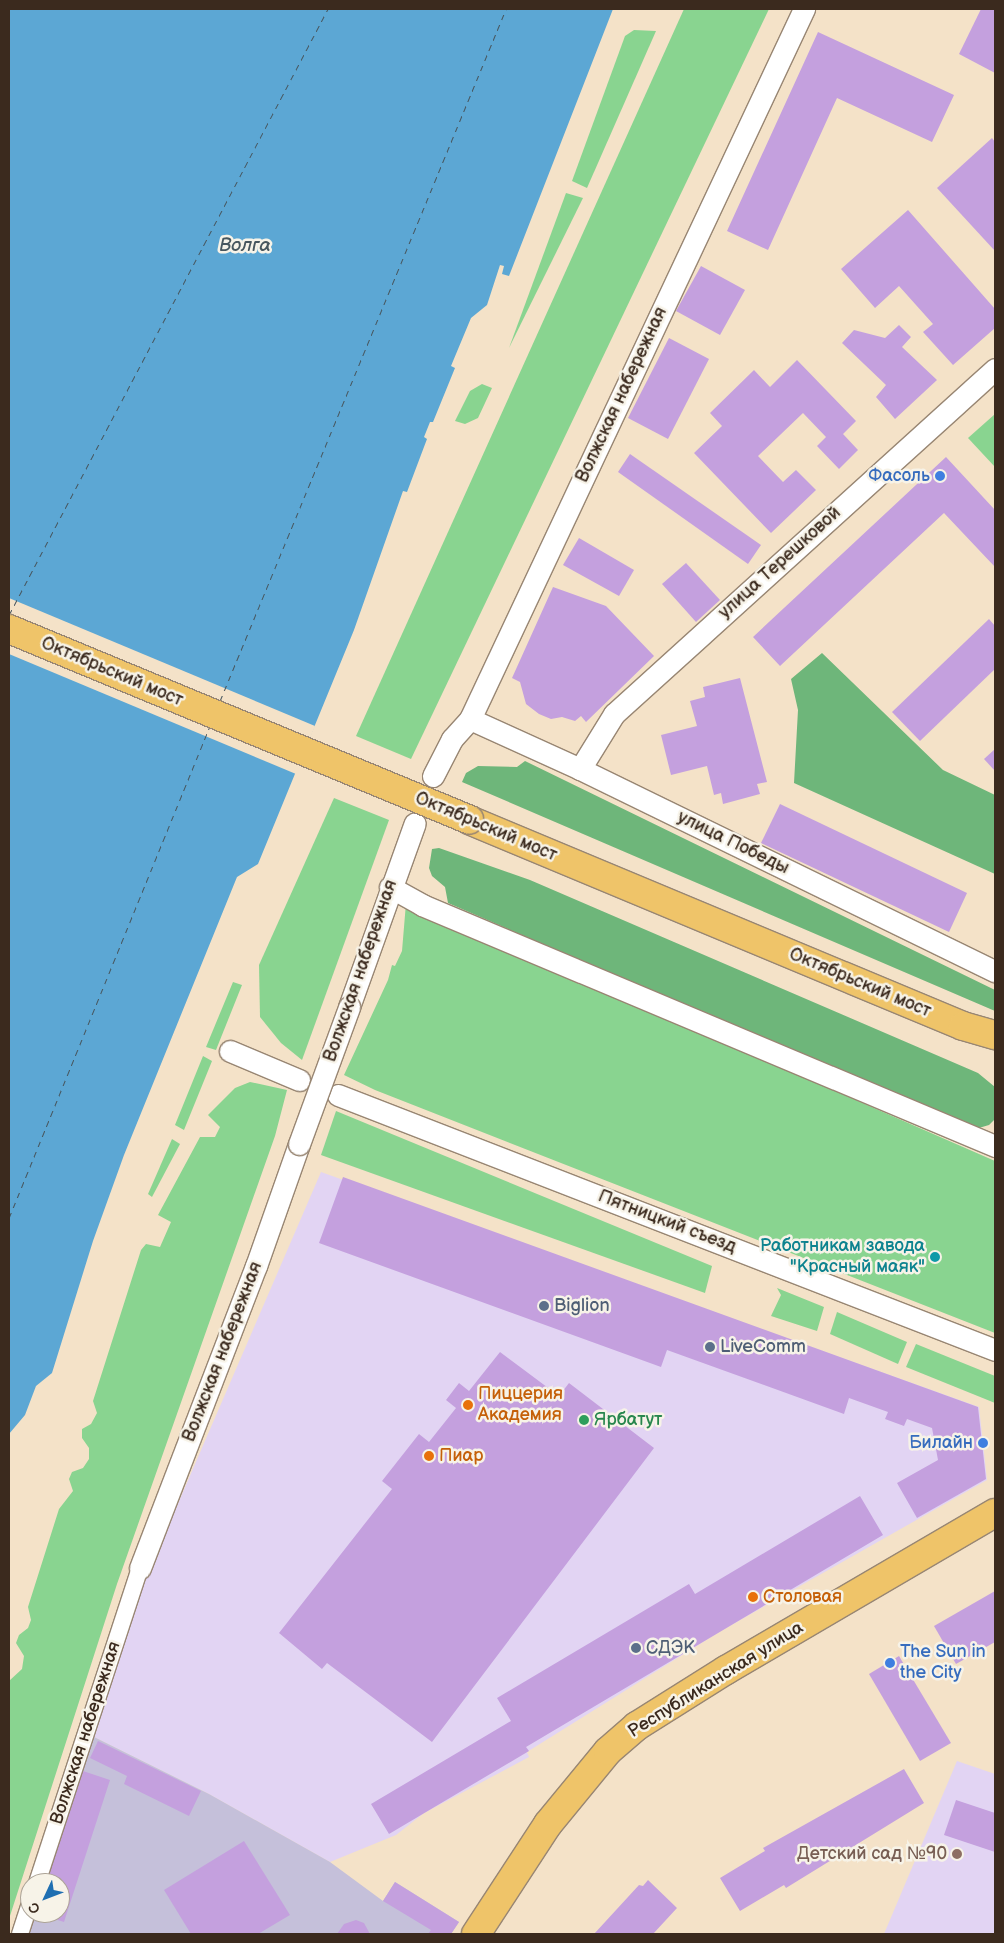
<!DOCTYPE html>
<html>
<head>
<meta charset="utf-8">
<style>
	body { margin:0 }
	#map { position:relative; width:1004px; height:1943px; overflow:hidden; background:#f4e2c8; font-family:"Balsamiq Sans",sans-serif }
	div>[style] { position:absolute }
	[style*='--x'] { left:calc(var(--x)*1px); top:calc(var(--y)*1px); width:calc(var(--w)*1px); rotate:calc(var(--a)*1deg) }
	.built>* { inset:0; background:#e2d4f3 }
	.industrial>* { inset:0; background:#c5c0da }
	.green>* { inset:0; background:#89d490 }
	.forest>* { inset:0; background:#6eb67a }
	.water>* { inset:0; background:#5ca7d4 }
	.pier>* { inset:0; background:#f4e2c8 }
	.ferry>* { height:1px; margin-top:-0.5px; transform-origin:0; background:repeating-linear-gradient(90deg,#47565e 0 6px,transparent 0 11px) }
	.building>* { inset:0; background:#c4a0de }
	.roads { filter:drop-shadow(1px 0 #988673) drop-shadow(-1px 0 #988673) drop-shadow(0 1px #988673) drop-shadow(0 -1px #988673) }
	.pedestrian>* { height:16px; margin:-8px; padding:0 8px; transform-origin:8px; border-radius:8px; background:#fff }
	.minor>* { height:21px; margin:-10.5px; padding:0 10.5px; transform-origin:10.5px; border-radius:10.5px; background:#fff }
	.primary>* { height:28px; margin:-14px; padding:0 14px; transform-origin:14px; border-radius:14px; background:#efc469 }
	.bridges { filter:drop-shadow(1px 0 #988673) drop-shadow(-1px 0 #988673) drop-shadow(0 1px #988673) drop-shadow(0 -1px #988673) }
	.minor-bridge>* { height:21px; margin:-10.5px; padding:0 10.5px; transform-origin:10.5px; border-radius:10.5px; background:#fff }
	.primary-bridge>* { height:28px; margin:-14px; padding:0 14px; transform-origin:14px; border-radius:14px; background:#efc469 }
	.dots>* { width:14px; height:14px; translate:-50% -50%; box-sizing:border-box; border:2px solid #f7f3e8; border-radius:50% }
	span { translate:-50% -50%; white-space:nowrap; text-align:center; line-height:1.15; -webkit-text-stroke:5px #f7f3e8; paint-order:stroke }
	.street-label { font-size:18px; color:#3b2a1e }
	.shop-label { font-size:18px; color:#366cbe }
	.right { translate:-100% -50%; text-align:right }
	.left { translate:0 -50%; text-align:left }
	.culture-label { font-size:18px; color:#0d838f }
	.service-label { font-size:18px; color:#4e5e75 }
	.food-label { font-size:18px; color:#c56008 }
	.leisure-label { font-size:18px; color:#27864d }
	.education-label { font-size:18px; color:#785e54 }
	.water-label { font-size:19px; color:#47565e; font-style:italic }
	.frame { position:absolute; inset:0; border:10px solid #3b2a1e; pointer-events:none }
	.north { position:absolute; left:20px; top:1873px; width:50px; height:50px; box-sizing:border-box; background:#f7f3e8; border:1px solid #aca397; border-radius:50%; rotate:227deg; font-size:14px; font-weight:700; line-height:20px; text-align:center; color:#3b2a1e }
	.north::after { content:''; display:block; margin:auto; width:18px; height:22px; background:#1f6fb2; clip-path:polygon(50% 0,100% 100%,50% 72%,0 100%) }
</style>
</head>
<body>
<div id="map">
	<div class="built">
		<div style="clip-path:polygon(321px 1172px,979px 1407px,987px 1480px,719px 1632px,527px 1752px,529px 1757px,424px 1813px,396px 1835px,330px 1862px,209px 1794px,90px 1735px,148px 1573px)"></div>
		<div style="clip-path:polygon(957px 1761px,995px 1774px,995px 1934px,884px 1934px)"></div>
	</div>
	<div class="industrial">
		<div style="clip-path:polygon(90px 1735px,209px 1794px,330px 1862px,383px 1901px,395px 1882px,459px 1922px,451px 1934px,26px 1934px,33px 1913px,60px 1913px,60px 1883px,43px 1883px)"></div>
	</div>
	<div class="green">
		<div style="clip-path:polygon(684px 9px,769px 9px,411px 759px,356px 736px)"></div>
		<div style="clip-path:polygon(634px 30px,656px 31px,587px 188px,572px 181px,625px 36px)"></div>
		<div style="clip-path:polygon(566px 193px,583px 198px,509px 348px)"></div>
		<div style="clip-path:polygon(482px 384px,492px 388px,478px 418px,465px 424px,455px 421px,470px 391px)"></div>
		<div style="clip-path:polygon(995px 414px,995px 467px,968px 438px)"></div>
		<div style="clip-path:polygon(334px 798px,389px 820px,302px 1060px,281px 1043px,260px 1017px,259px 965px)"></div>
		<div style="clip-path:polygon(406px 903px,995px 1161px,995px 1333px,375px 1090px,344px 1075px,388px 980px,392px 965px,395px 966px,402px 951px)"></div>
		<div style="clip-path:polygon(233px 982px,242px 985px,216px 1050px,206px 1047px)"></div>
		<div style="clip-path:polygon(203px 1056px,212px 1061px,184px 1130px,175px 1125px)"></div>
		<div style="clip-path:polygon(250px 1082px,287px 1090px,275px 1136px,117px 1584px,9px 1919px,9px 1681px,22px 1669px,24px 1656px,16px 1643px,19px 1635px,28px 1628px,31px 1620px,28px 1607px,59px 1509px,73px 1491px,69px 1479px,72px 1472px,83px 1468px,89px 1459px,89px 1448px,82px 1438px,82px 1429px,91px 1424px,97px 1413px,93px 1401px,141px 1250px,146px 1244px,160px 1247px,171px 1222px,158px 1215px,200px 1137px,215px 1137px,220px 1127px,208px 1115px,235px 1088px)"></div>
		<div style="clip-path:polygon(336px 1111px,712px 1266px,705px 1293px,321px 1155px)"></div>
		<div style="clip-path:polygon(172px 1139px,180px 1144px,152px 1197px,148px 1194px)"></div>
		<div style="clip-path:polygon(777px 1288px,824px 1307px,817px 1331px,771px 1316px,781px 1295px)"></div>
		<div style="clip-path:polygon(837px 1312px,907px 1342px,898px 1364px,830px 1334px)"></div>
		<div style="clip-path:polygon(916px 1344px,995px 1376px,995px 1403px,906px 1367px)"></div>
	</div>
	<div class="forest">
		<div style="clip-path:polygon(822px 653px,943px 770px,995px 795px,995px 874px,794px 783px,798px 710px,791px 679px)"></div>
		<div style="clip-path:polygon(525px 761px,995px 990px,995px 1011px,462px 782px,466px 773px,478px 766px,517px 767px)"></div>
		<div style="clip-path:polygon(439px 848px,530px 880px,978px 1073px,995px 1087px,995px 1119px,989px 1125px,972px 1130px,448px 903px,445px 887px,432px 876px,429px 868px,432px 849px)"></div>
	</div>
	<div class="water">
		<div style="clip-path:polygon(9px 9px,613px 9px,509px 276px,502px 274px,504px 266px,500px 265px,487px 305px,471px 318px,451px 366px,455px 368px,433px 422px,430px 422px,424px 437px,427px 439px,407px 492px,403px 491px,354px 630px,258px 864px,237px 877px,124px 1155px,93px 1241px,52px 1373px,36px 1386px,25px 1415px,9px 1434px)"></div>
	</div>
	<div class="pier">
		<div style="clip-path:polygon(9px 598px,315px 726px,296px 774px,9px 654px)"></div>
	</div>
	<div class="ferry">
		<div style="--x:9;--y:615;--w:685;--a:-62.24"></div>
		<div style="--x:220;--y:701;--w:749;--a:-67.54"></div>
		<div style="--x:9;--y:1218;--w:531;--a:-67.78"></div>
	</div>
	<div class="building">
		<div style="clip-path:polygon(981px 9px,995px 9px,995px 73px,959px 54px)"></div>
		<div style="clip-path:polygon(818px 32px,954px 95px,932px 142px,837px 98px,768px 250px,727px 231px)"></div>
		<div style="clip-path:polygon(992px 138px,995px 142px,995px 251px,937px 188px)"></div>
		<div style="clip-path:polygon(908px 210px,995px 309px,995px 328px,953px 365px,923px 332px,933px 324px,899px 286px,875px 308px,841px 269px)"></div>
		<div style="clip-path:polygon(701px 266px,745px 290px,720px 335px,676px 311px)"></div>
		<div style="clip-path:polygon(899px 325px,911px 337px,902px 347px,937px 380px,895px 419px,876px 397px,886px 385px,842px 343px,854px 330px,885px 338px)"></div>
		<div style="clip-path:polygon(669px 338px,709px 359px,668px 439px,628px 418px)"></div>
		<div style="clip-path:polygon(797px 360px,856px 421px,843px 434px,858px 450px,839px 469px,817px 446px,826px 437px,803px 413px,758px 456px,783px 482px,796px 470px,816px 490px,771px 533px,694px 453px,722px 426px,710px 413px,754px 370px,770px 387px)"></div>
		<div style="clip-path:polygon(630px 454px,761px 545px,748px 564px,618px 472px)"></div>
		<div style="clip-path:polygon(946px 457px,995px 510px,995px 567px,944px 513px,780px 666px,753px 637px)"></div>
		<div style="clip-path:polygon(579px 538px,634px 570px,619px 596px,563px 565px)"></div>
		<div style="clip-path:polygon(686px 563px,720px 600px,696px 622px,662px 584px)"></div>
		<div style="clip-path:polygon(553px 587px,606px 606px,654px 656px,586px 722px,581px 716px,575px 721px,562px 717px,551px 719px,539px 714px,526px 704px,520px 682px,512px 678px)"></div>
		<div style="clip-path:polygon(989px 619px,995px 626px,995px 669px,920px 741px,892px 712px)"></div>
		<div style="clip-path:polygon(740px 678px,767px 782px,757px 784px,760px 794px,723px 804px,721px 793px,714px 795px,707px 766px,671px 775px,661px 735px,697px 726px,690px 701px,705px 697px,703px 687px)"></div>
		<div style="clip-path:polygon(995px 749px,995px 771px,984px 759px)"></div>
		<div style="clip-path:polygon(780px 804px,967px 893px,949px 932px,761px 843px)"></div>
		<div style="clip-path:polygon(343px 1177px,978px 1407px,986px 1479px,917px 1518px,897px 1483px,938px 1460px,932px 1428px,907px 1419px,904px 1426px,885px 1419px,888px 1412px,849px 1398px,844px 1414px,667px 1350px,661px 1367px,319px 1243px)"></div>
		<div style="clip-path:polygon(500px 1352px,559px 1396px,569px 1383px,654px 1448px,432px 1742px,327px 1663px,322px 1669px,279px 1633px,392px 1489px,382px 1481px,419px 1434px,429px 1442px,456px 1408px,446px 1400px,459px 1383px,469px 1391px)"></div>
		<div style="clip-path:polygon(860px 1496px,883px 1535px,526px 1747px,529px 1751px,389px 1834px,371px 1804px,511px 1721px,497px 1698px,689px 1584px,695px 1594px)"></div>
		<div style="clip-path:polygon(995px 1591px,995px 1642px,956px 1664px,934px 1626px)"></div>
		<div style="clip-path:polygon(899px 1656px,951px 1743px,920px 1761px,869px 1674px)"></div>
		<div style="clip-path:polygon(98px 1741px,201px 1791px,189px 1816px,124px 1784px,127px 1776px,90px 1758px)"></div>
		<div style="clip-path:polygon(904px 1769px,924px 1803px,786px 1888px,784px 1885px,740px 1911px,720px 1878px,765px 1851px,763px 1848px)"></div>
		<div style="clip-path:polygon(83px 1771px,110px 1780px,64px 1922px,36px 1913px,60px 1913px,60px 1883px,46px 1883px)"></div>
		<div style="clip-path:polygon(956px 1800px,995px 1813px,995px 1852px,944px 1835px)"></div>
		<div style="clip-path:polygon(244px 1841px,290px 1915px,258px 1934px,191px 1934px,164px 1890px)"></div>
		<div style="clip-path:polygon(648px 1880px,677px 1908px,653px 1934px,594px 1934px,639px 1885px,643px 1886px)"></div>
		<div style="clip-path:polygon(395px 1882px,459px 1922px,451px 1934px,428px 1934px,431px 1930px,383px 1901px)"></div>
		<div style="clip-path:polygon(356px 1920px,364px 1923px,370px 1934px,337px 1934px,344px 1924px)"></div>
	</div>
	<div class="roads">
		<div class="pedestrian">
			<div style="--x:37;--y:1883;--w:331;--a:-71.9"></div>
			<div style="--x:20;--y:1934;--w:32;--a:-72"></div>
		</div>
		<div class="minor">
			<div style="--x:470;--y:719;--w:121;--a:24.4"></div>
			<div style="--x:580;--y:769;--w:462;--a:26"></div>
			<div style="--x:580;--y:769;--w:65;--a:-58.3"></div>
			<div style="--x:614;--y:714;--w:514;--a:-42.16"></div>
			<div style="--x:433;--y:776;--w:42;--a:-62.8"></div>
			<div style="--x:452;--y:739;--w:27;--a:-48"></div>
			<div style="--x:470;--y:719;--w:785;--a:-64.81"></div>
			<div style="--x:390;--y:887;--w:37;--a:29"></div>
			<div style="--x:422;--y:905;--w:622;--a:22.81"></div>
			<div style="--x:349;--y:1007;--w:195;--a:-70.3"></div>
			<div style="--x:230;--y:1051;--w:75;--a:22.8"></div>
			<div style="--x:338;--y:1095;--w:705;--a:21.21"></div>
			<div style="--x:140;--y:1568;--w:324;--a:-69"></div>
			<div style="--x:256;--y:1266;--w:129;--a:-70.6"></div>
		</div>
		<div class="primary">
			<div style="--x:469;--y:820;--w:535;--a:22.64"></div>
			<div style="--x:963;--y:1026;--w:33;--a:16"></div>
			<div style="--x:476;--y:1934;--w:131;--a:-56.8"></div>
			<div style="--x:548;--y:1824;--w:94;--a:-50.6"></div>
			<div style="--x:608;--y:1751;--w:38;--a:-41"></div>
			<div style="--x:637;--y:1726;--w:105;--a:-32.2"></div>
			<div style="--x:726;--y:1670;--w:311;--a:-30.3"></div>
		</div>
	</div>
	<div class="bridges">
		<div class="minor-bridge">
			<div style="--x:299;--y:1144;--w:146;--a:-69.9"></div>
		</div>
		<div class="primary-bridge">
			<div style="--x:9;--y:629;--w:498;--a:22.5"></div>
		</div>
	</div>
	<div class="dots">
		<div style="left:940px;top:476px;background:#3f7fe0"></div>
		<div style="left:935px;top:1257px;background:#0f9aa8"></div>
		<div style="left:544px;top:1306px;background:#5c6f8a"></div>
		<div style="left:710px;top:1347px;background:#5c6f8a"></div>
		<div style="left:468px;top:1405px;background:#e8710a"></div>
		<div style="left:584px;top:1420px;background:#2e9e5b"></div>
		<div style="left:983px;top:1443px;background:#3f7fe0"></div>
		<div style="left:429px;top:1456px;background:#e8710a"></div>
		<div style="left:753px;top:1597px;background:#e8710a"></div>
		<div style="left:636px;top:1648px;background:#5c6f8a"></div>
		<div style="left:890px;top:1663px;background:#3f7fe0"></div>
		<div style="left:957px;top:1854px;background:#8d6e63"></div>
	</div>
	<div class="street-label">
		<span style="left:622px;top:395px;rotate:-65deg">Волжская набережная</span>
		<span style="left:780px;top:563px;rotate:-42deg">улица Терешковой</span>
		<span style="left:112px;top:672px;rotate:23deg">Октябрьский мост</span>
		<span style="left:486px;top:827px;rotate:23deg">Октябрьский мост</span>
		<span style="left:733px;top:843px;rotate:26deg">улица Победы</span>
		<span style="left:361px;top:971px;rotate:-71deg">Волжская набережная</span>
		<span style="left:860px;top:983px;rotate:23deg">Октябрьский мост</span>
		<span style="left:667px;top:1222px;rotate:21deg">Пятницкий съезд</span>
		<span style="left:223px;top:1352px;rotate:-69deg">Волжская набережная</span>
		<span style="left:716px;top:1680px;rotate:-32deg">Республиканская улица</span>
		<span style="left:86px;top:1733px;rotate:-72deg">Волжская набережная</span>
	</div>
	<div class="shop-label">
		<span class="right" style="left:930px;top:476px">Фасоль</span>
		<span class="right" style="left:973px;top:1443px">Билайн</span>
		<span class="left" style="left:900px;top:1663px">The Sun in<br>the City</span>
	</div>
	<div class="culture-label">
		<span class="right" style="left:925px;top:1257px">Работникам завода<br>"Красный маяк"</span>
	</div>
	<div class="service-label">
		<span class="left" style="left:554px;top:1306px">Biglion</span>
		<span class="left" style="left:720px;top:1347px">LiveComm</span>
		<span class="left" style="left:646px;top:1648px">СДЭК</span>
	</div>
	<div class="food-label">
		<span class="left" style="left:478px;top:1405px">Пиццерия<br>Академия</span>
		<span class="left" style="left:439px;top:1456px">Пиар</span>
		<span class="left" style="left:763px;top:1597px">Столовая</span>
	</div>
	<div class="leisure-label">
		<span class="left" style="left:594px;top:1420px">Ярбатут</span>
	</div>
	<div class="education-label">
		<span class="right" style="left:947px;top:1854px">Детский сад №90</span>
	</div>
	<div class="water-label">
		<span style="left:245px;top:246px">Волга</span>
	</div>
	<div class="frame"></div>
	<div class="north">С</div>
</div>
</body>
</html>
